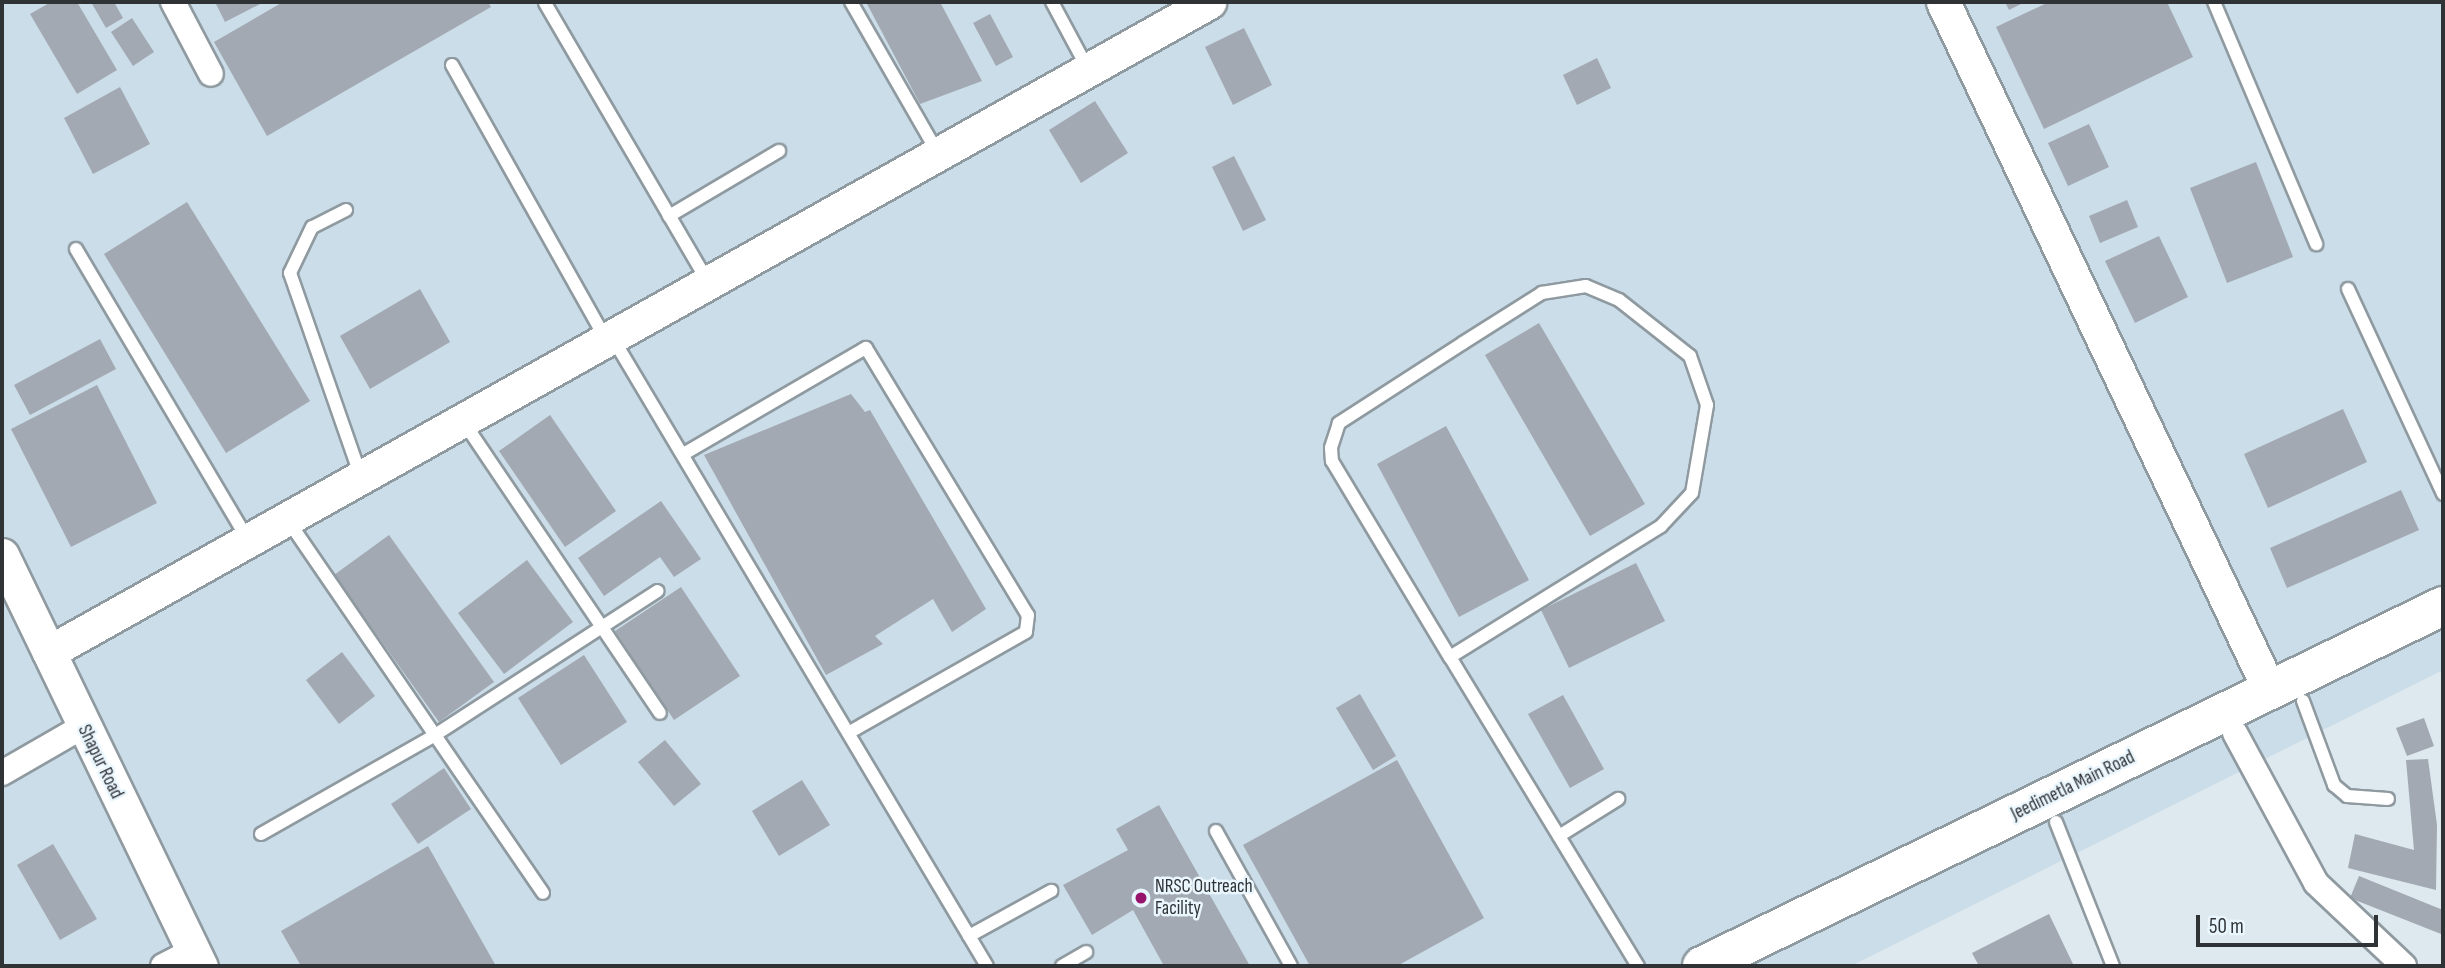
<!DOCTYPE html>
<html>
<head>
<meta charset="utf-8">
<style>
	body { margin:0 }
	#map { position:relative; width:2445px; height:968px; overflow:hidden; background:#dde8ef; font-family:"Sofia Sans Condensed",sans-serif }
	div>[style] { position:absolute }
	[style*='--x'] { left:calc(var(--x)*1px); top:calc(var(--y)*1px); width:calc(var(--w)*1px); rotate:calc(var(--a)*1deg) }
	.built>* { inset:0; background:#cbdde9 }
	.building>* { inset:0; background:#a2a9b2 }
	.roads { filter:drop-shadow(2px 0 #8f9aa0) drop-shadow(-2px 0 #8f9aa0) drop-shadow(0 2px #8f9aa0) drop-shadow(0 -2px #8f9aa0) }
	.lane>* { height:12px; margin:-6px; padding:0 6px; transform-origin:6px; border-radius:6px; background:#fff }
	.street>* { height:24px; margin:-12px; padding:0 12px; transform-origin:12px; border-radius:12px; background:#fff }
	.secondary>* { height:33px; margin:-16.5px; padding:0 16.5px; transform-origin:16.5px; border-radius:16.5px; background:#fff }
	.primary>* { height:38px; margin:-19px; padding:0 19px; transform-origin:19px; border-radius:19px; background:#fff }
	.dots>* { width:19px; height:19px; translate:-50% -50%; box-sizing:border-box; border:4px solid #eaf6fd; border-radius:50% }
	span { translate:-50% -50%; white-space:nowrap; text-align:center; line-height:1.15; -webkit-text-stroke:5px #eaf6fd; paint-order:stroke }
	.street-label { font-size:19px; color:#2f3336 }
	.poi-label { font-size:19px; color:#2f3336 }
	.left { translate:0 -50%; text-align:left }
	.frame { position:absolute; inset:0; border:4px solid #2f3336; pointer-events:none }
	.scale { position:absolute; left:2196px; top:915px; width:182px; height:32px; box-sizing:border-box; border:4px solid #2f3336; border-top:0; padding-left:9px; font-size:21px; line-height:24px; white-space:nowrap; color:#2f3336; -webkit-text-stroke:5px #eaf6fd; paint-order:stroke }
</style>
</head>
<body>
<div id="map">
	<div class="built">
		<div style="clip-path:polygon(2px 2px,2443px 2px,2443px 670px,1851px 966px,2px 966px)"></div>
	</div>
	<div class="building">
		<div style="clip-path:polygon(51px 2px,77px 2px,117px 70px,77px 94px,30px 14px)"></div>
		<div style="clip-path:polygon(91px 2px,114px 2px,123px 18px,106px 28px)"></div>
		<div style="clip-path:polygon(215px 2px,264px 2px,225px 22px)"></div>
		<div style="clip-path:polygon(283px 2px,488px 2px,491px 7px,267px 136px,214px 42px)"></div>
		<div style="clip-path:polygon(866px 2px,940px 2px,982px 81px,920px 104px)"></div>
		<div style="clip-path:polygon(2005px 2px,2025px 2px,2009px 10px)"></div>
		<div style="clip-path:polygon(2049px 2px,2167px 2px,2193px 57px,2044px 129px,1996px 27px)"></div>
		<div style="clip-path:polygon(990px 14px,1013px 57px,996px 66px,973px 23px)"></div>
		<div style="clip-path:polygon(132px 18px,154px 52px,133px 66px,111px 32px)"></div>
		<div style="clip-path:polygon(1244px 28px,1272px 85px,1233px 105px,1205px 47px)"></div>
		<div style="clip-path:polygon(1597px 58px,1611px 88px,1577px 105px,1563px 75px)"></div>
		<div style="clip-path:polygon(120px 87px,150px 144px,93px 174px,64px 118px)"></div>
		<div style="clip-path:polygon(1095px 101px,1128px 153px,1081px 183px,1049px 130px)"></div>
		<div style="clip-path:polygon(2089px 124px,2109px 167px,2068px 186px,2048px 143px)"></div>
		<div style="clip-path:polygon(1234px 156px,1266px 220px,1243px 231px,1212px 167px)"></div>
		<div style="clip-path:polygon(2256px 162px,2293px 257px,2227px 283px,2190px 188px)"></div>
		<div style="clip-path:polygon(2127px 200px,2138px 227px,2100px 243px,2089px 216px)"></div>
		<div style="clip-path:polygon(187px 202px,310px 401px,226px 453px,104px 254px)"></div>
		<div style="clip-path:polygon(2159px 236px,2188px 297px,2135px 323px,2105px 261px)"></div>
		<div style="clip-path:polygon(420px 289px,450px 342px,370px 389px,340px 336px)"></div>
		<div style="clip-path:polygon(1539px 323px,1645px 504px,1590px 536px,1485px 355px)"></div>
		<div style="clip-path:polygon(100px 339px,116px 369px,30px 415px,14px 385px)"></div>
		<div style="clip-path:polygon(97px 385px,157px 503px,71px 547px,11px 429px)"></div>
		<div style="clip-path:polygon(851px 394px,865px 412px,870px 410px,986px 609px,952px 632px,933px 599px,875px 636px,883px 644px,826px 675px,704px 455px)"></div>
		<div style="clip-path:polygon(2343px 409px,2367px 462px,2268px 508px,2244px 454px)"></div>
		<div style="clip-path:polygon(550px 415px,616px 511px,565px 547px,499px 451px)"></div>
		<div style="clip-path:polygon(1446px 426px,1529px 580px,1459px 617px,1377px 464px)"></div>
		<div style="clip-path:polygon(2401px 490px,2419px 530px,2287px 588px,2270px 548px)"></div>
		<div style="clip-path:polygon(661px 501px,701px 559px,674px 577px,660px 557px,604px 596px,578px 558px)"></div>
		<div style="clip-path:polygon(389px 535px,494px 682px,439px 722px,334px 575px)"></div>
		<div style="clip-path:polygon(527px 560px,573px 622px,504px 674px,458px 613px)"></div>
		<div style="clip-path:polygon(1636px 563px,1665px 621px,1569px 668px,1541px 610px)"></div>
		<div style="clip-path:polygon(681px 587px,740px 676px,674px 720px,615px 631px)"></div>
		<div style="clip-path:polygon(342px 652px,375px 696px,339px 724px,306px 680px)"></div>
		<div style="clip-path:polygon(584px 655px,627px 722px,561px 765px,518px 698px)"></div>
		<div style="clip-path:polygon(1360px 694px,1396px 756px,1373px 770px,1336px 708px)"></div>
		<div style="clip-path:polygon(1563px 695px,1604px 769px,1570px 788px,1528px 714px)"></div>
		<div style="clip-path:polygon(2424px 718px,2434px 746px,2407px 756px,2396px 728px)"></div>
		<div style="clip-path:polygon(665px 740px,701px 784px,674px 806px,638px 762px)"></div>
		<div style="clip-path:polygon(2428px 759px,2437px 825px,2436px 890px,2348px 868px,2355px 834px,2414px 850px,2406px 760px)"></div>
		<div style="clip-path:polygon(1397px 760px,1484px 918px,1397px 966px,1310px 966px,1243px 845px)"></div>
		<div style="clip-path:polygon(444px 768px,471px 809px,418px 844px,391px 804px)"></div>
		<div style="clip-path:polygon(802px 780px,830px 825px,779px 856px,752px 811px)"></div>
		<div style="clip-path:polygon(1159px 805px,1250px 966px,1164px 966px,1133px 910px,1092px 935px,1063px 885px,1128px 850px,1116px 829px)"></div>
		<div style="clip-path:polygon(53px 844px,97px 919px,60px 940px,17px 865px)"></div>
		<div style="clip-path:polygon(428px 846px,496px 966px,301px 966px,281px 931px)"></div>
		<div style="clip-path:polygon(2359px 876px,2443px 910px,2441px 934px,2350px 898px)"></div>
		<div style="clip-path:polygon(2049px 914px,2073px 964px,1979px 966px,1972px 953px)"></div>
	</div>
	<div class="roads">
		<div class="lane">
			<div style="--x:851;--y:2;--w:174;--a:60.1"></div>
			<div style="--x:1052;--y:2;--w:76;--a:61.8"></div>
			<div style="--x:2214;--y:2;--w:263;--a:67.1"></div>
			<div style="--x:545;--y:3;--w:323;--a:59.7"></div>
			<div style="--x:452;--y:65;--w:314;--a:60.7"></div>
			<div style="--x:346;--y:210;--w:38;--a:153"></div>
			<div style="--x:312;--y:227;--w:51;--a:115.6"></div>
			<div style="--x:290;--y:273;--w:216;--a:70.8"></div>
			<div style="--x:669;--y:216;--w:128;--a:-30.6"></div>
			<div style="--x:76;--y:249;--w:338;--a:59.4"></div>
			<div style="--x:2348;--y:289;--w:226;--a:65.1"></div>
			<div style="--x:612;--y:337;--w:732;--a:59.2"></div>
			<div style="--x:463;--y:421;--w:352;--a:56"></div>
			<div style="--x:687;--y:452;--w:207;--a:-30.2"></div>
			<div style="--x:866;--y:348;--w:312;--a:58.8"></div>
			<div style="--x:1028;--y:615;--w:17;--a:97"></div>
			<div style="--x:1026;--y:632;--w:202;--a:150.4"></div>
			<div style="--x:287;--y:519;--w:453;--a:55.6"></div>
			<div style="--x:1450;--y:657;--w:248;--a:-31.8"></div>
			<div style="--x:1661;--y:526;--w:45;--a:-46.8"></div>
			<div style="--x:1692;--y:493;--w:89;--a:-80.3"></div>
			<div style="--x:1707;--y:405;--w:52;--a:-109.1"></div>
			<div style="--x:1690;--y:356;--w:90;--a:-141.7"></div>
			<div style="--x:1619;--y:300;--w:36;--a:-157"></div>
			<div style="--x:1586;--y:286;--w:45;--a:171"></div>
			<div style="--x:1542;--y:293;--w:93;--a:147.7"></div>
			<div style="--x:1463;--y:343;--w:148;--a:147.2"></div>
			<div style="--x:1339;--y:423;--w:26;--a:108"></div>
			<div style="--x:1331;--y:448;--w:13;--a:86"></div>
			<div style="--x:1332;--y:461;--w:229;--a:59"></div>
			<div style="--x:1450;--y:657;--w:362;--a:58.7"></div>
			<div style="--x:2303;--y:701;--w:90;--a:69.7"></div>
			<div style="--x:2334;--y:785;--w:17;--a:40"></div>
			<div style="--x:2347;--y:796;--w:41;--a:4.2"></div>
			<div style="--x:2056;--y:822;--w:155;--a:68.4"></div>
			<div style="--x:1216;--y:831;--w:154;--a:60.9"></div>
			<div style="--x:261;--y:834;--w:200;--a:-29.6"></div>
			<div style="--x:435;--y:735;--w:265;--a:-32.9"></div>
			<div style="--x:1559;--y:836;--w:70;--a:-32.1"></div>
			<div style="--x:969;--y:936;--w:94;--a:-28.8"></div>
			<div style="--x:1062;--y:966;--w:28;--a:-30"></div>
		</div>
		<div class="street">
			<div style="--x:173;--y:2;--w:81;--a:62.2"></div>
			<div style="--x:2235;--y:733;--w:170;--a:61.6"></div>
			<div style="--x:2316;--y:883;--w:121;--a:43.3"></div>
			<div style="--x:2;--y:773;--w:92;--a:-29.9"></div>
			<div style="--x:163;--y:966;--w:34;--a:-27"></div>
		</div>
		<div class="secondary">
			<div style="--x:1943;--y:2;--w:763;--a:64.61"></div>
			<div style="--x:2;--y:555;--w:457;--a:64.2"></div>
			<div style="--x:49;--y:652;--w:1330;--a:-29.26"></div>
		</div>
		<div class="primary">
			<div style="--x:1702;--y:966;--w:824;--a:-25.91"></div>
		</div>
	</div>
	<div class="dots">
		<div style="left:1141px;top:898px;background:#96146c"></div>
	</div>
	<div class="street-label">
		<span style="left:100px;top:762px;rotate:64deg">Shapur Road</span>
		<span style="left:2073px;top:786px;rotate:-26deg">Jeedimetla Main Road</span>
	</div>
	<div class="poi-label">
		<span class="left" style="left:1155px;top:898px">NRSC Outreach<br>Facility</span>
	</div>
	<div class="frame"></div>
	<div class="scale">50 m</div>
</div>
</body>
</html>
